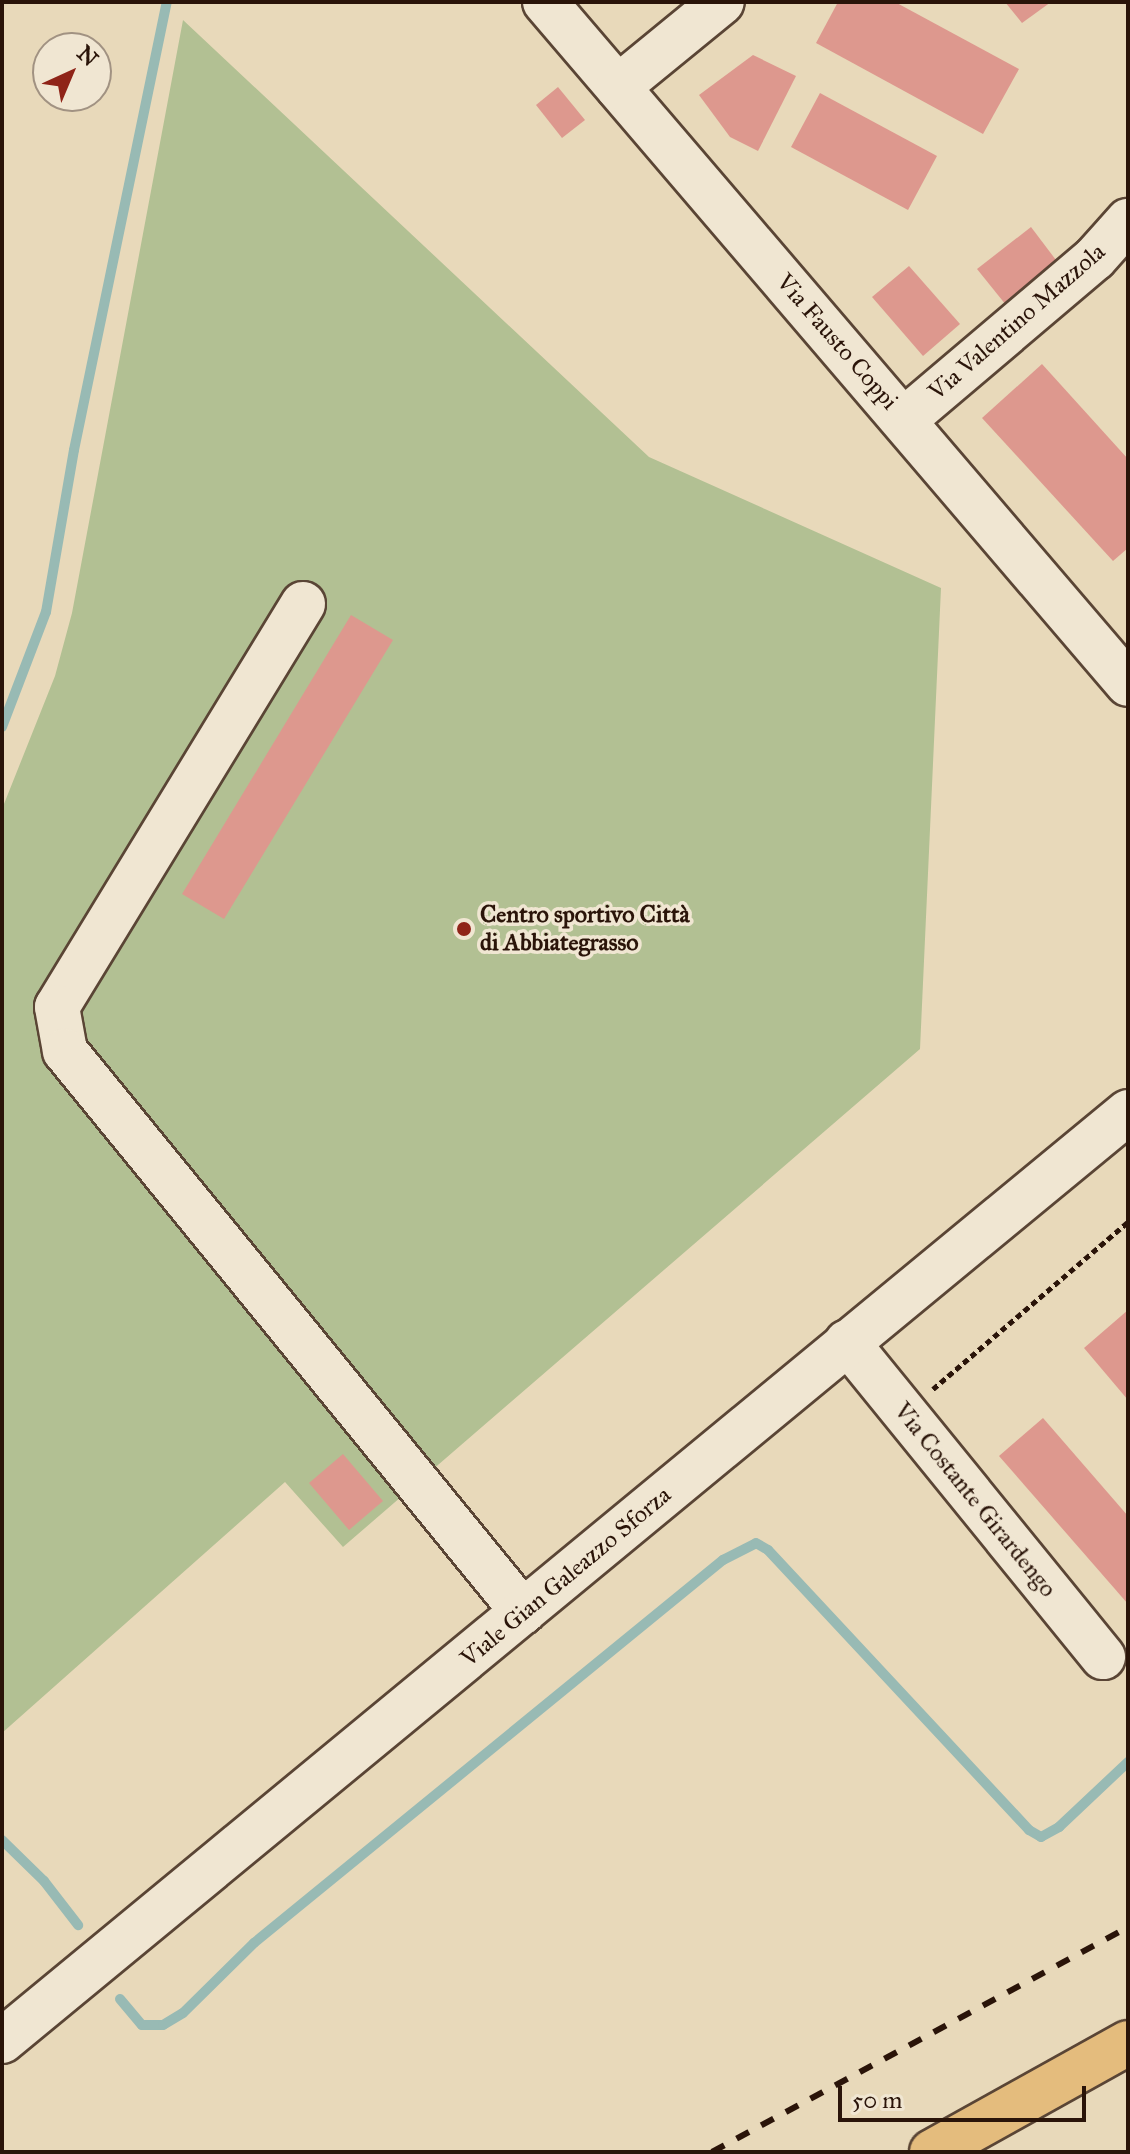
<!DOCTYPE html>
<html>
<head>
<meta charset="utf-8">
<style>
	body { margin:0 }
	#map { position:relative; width:1130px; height:2154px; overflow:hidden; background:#e8d9ba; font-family:"IM FELL Great Primer",serif }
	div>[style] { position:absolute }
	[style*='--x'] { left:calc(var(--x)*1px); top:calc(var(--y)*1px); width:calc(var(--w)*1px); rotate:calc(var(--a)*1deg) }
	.green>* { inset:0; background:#b2c093 }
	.stream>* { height:10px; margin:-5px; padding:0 5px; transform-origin:5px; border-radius:5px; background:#98bab4 }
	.building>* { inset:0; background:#dd988e }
	.path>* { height:5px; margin-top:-2.5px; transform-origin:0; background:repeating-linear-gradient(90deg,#2a1409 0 6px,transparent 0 10px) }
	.roads { filter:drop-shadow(2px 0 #5a4535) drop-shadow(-2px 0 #5a4535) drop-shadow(0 2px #5a4535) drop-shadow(0 -2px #5a4535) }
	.minor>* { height:44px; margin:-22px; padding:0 22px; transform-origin:22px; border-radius:22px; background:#f0e6d2 }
	.major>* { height:44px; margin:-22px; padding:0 22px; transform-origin:22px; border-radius:22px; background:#e4bc7d }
	.rail>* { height:6px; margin-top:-3px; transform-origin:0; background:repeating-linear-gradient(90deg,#2a1409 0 14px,transparent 0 28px) }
	.dots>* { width:22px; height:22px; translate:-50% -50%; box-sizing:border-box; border:4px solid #f0e6d2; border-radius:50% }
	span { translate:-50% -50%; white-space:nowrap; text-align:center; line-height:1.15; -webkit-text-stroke:7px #f0e6d2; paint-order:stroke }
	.street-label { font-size:24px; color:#2a1409 }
	.poi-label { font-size:24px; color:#2a1409; font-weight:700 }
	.left { translate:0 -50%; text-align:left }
	.frame { position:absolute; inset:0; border:4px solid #2a1409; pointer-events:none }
	.north { position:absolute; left:32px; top:32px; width:80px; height:80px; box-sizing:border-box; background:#f0e6d2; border:2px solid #a19282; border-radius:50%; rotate:44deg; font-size:22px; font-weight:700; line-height:32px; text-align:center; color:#2a1409 }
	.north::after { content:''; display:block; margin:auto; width:28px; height:36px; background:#8f2418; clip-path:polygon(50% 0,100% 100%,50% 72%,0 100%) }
	.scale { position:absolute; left:838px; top:2086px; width:248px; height:36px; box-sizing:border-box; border:4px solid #2a1409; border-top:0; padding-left:10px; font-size:24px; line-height:28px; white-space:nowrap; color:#2a1409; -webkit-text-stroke:6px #f0e6d2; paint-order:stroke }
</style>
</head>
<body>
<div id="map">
	<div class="green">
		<div style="clip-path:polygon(183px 20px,649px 457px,941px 588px,920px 1049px,343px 1547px,285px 1482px,2px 1733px,2px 809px,55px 676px,72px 613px)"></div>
	</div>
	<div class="stream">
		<div style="--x:2;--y:727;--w:123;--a:-69.1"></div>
		<div style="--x:46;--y:612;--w:164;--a:-80.2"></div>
		<div style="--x:74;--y:450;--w:458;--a:-78.3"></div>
		<div style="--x:2;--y:1840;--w:59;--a:44.3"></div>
		<div style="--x:44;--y:1881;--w:56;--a:52.3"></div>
		<div style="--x:120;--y:1999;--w:34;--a:50"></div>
		<div style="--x:142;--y:2025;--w:21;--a:0"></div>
		<div style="--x:163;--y:2025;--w:23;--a:-31"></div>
		<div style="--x:183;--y:2013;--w:100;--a:-44.6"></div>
		<div style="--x:254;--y:1943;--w:606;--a:-39.24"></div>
		<div style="--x:723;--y:1560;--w:37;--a:-27"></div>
		<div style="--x:756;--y:1543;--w:14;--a:30"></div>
		<div style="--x:768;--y:1550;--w:383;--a:47"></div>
		<div style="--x:1029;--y:1830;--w:14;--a:30"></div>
		<div style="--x:1041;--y:1837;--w:21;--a:-29"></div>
		<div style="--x:1059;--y:1827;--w:95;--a:-43.3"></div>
	</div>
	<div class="building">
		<div style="clip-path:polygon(838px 2px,895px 2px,1019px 69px,983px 134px,816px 43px)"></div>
		<div style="clip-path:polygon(1005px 2px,1051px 2px,1022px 23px)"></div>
		<div style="clip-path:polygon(753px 55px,796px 76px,758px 151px,730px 137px,699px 95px)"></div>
		<div style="clip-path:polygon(558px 87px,585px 120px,562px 138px,536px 105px)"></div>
		<div style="clip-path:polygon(820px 93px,937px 156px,908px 210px,791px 147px)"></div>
		<div style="clip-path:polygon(1031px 227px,1059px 264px,1006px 305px,977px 269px)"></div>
		<div style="clip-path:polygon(909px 266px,960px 324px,923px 356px,872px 297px)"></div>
		<div style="clip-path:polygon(1042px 364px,1128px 459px,1128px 548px,1113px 561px,982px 418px)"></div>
		<div style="clip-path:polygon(351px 615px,393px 640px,224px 919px,182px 894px)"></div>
		<div style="clip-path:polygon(1128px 1310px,1128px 1400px,1084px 1348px)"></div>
		<div style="clip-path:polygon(1043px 1418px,1128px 1516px,1128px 1604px,999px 1456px)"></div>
		<div style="clip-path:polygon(343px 1454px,383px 1501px,349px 1530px,309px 1483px)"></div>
	</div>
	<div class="path">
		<div style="--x:933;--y:1389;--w:257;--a:-40.6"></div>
	</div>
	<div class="roads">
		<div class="minor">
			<div style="--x:545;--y:2;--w:897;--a:49.47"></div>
			<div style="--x:618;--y:87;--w:134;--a:-39.3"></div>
			<div style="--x:904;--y:420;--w:250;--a:-40.3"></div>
			<div style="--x:1095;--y:258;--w:50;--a:-48.3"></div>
			<div style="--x:303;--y:604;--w:472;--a:121.4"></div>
			<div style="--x:57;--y:1007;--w:45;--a:79.7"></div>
			<div style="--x:65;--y:1051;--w:724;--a:50.77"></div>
			<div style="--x:847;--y:1342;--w:406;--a:50.9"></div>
			<div style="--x:2;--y:2041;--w:1460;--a:-39.52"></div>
		</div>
		<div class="major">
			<div style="--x:932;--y:2152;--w:224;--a:-29.1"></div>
		</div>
	</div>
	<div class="rail">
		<div style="--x:712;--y:2152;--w:473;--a:-28.4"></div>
	</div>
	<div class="dots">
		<div style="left:464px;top:929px;background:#8f2418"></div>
	</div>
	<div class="street-label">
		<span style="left:1017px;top:322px;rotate:-41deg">Via Valentino Mazzola</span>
		<span style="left:837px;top:342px;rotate:49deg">Via Fausto Coppi</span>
		<span style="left:975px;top:1500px;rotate:51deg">Via Costante Girardengo</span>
		<span style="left:566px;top:1577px;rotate:-40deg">Viale Gian Galeazzo Sforza</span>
	</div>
	<div class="poi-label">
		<span class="left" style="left:480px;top:929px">Centro sportivo Città<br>di Abbiategrasso</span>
	</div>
	<div class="frame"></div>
	<div class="north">N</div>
	<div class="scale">50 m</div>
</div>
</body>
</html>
